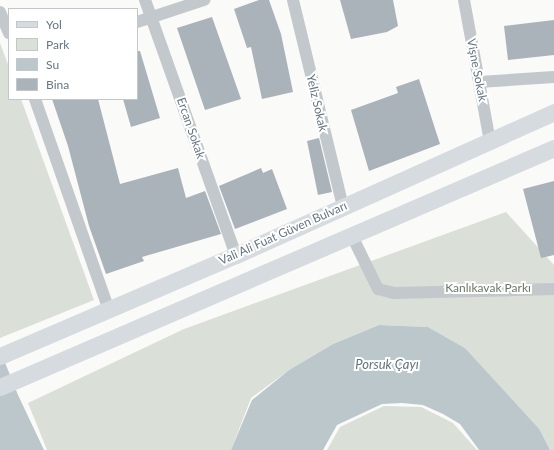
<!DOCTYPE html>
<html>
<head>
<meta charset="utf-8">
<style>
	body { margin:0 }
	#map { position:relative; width:554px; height:450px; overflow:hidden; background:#fafaf8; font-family:Lato,sans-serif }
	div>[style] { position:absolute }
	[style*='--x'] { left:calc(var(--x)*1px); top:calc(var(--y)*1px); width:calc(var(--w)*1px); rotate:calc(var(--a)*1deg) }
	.green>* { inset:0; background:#dadfd7 }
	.water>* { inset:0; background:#bbc7cb }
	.building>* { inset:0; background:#aab3b9 }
	.minor>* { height:12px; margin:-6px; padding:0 6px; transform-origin:6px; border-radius:6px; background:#c3c8cc }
	.secondary>* { height:17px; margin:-8.5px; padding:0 8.5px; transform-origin:8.5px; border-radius:8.5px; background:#d6dbdf }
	span { translate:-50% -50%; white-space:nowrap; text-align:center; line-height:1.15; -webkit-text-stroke:4px #fff; paint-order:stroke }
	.street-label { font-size:12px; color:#657683 }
	.park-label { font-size:12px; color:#687a64 }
	.water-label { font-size:13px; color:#60757c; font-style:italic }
	.legend { position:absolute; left:8px; top:8px; width:130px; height:92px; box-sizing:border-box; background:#fff; border:1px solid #c1c8cd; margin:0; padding:5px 7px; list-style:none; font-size:12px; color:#657683 }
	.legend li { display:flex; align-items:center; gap:8px; height:20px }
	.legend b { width:20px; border:1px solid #c1c8cd }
</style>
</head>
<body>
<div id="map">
	<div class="green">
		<div style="clip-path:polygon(0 43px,9px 67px,9px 99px,21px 99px,94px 300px,0 338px)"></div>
		<div style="clip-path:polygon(506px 212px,554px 265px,554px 450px,550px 450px,538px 429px,465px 348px,428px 327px,379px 325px,333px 344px,289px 370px,251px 398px,231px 450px,47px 450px,28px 403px,184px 329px)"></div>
		<div style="clip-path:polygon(384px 406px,421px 407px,453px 423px,477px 450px,327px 450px,340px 427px)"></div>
	</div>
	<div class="water">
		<div style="clip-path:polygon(379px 325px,428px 327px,465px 348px,539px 429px,550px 450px,479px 450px,460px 424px,443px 414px,423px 405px,402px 403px,382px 404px,337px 425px,323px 450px,231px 450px,252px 400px,289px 370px,333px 344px)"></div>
		<div style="clip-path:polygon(0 350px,18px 395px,44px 450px,0 450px)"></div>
	</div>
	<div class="building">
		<div style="clip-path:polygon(259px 0,269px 0,281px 34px,293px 92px,262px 99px,251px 47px,247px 48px,234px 9px)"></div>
		<div style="clip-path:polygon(340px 0,393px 0,398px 26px,387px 32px,351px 39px)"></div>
		<div style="clip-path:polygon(212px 17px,241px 99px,205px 110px,177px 28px)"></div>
		<div style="clip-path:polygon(554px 20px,554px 55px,508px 60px,504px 26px)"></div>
		<div style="clip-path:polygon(137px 51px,140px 51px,160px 118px,131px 127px,123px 99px,137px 99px)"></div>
		<div style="clip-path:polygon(419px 79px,440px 144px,369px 171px,351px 110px,398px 93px,396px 87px)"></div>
		<div style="clip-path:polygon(52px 99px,98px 99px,120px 184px,178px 168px,186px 198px,205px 191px,221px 234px,142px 257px,144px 261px,106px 274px,89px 226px,68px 146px)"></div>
		<div style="clip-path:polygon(319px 138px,332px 192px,318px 195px,307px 141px)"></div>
		<div style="clip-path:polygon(261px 168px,263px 173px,272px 169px,287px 209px,235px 229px,219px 186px)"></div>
		<div style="clip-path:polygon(554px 181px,554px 255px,541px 258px,523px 189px)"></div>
	</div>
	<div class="minor">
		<div style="--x:145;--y:0;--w:271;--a:70.4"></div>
		<div style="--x:293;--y:0;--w:212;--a:76.4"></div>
		<div style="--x:464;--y:0;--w:143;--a:79.6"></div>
		<div style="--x:0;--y:12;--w:23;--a:67"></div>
		<div style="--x:137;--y:22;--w:71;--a:-18.2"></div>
		<div style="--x:479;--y:82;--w:75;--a:-3.8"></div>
		<div style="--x:35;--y:99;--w:221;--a:70.7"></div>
		<div style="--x:352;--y:236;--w:59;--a:63.9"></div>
		<div style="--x:378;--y:289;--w:16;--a:14"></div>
		<div style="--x:394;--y:293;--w:160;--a:-1.4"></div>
	</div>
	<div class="secondary">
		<div style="--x:0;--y:356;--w:257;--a:-23.2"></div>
		<div style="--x:236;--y:255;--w:349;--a:-24.2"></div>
		<div style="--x:0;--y:387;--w:603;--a:-23.34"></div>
	</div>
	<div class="street-label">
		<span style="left:477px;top:70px;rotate:79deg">Vişne Sokak</span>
		<span style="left:317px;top:103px;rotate:77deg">Yeliz Sokak</span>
		<span style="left:191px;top:128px;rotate:71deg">Ercan Sokak</span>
		<span style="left:283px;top:233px;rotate:-24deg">Vali Ali Fuat Güven Bulvarı</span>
	</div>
	<div class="park-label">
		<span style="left:488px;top:288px">Kanlıkavak Parkı</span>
	</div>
	<div class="water-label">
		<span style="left:387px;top:364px">Porsuk Çayı</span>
	</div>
	<ul class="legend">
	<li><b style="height:5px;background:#d6dbdf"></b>Yol</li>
	<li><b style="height:11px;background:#dadfd7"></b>Park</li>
	<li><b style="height:11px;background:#bbc7cb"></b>Su</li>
	<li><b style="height:11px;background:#aab3b9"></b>Bina</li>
	</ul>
</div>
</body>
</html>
